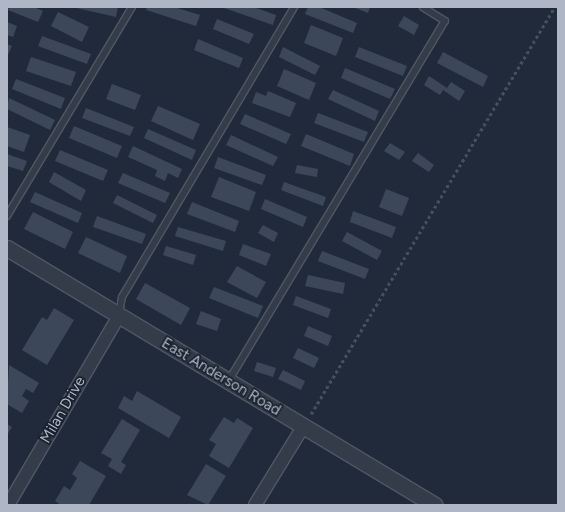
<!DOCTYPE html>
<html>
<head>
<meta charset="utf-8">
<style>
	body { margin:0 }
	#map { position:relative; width:565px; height:512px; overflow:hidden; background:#212a3a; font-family:Figtree,sans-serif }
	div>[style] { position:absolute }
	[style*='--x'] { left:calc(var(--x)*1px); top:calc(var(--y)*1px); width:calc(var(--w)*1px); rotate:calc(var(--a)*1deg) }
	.building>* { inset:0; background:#3c4859 }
	.path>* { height:2.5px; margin-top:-1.25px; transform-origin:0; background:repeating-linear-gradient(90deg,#405458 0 3px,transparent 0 6px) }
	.roads { filter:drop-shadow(1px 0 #4f5765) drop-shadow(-1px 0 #4f5765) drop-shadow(0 1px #4f5765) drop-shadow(0 -1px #4f5765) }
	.service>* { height:6px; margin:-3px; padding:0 3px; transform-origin:3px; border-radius:3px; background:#343c4a }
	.minor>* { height:12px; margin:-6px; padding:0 6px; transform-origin:6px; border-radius:6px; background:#343c4a }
	.tertiary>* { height:15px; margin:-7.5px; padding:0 7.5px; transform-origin:7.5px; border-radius:7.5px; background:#343c4a }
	span { translate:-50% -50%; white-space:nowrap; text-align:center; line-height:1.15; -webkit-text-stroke:3.5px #1a212e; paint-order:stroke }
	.street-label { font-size:15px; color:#afb7c6 }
	.frame { position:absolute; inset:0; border:8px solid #afb7c6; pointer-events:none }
</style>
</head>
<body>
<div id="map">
	<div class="building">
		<div style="clip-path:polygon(9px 7px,34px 7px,43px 11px,38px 22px,8px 10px)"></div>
		<div style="clip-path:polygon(72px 7px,118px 7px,116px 17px)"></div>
		<div style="clip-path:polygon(147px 7px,174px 7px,200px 15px,196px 26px,146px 10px)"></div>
		<div style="clip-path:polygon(221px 7px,253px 7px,276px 15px,273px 25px)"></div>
		<div style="clip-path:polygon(308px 7px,319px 7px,357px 23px,353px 33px,305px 14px)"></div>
		<div style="clip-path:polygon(353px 7px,370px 7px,368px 13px)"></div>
		<div style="clip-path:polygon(58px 12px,89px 27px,82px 42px,51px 26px)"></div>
		<div style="clip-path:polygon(404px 16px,419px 25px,414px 35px,398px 26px)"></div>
		<div style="clip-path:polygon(217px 19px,254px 34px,249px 44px,213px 29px)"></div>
		<div style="clip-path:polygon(7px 22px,17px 26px,13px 37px,7px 35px)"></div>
		<div style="clip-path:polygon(311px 25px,343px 38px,336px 56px,304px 43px)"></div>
		<div style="clip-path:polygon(42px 36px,91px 54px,87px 64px,38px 46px)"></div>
		<div style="clip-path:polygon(198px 39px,243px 58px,239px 68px,194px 50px)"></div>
		<div style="clip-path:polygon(7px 44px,12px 46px,7px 57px)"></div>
		<div style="clip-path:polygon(283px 47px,320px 66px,315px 75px,279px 57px)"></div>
		<div style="clip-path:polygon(359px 47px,407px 66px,403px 76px,355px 57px)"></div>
		<div style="clip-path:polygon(443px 52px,488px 76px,483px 87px,437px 63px)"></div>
		<div style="clip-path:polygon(31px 57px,76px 72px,71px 86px,26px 71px)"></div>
		<div style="clip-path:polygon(345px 68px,395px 89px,390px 99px,341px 78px)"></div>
		<div style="clip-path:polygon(284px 69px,316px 83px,309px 100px,277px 86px)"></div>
		<div style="clip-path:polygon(429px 76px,447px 88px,451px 82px,465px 91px,459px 101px,443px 90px,440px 95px,424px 85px)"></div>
		<div style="clip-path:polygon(16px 79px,65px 98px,61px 109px,12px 89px)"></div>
		<div style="clip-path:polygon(112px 84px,141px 95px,135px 110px,106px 99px)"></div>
		<div style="clip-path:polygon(333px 90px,379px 111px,375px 121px,328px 99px)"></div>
		<div style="clip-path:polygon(268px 91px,296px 103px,290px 117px,252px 103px,256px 92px,266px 96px)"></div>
		<div style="clip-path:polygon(9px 98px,55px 120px,50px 130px,7px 109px)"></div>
		<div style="clip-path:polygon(158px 106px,200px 124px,193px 140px,151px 121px)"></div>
		<div style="clip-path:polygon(86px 108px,134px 127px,130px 136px,82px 118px)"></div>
		<div style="clip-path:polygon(318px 113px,368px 132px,364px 142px,314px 123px)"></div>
		<div style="clip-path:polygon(245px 114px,291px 134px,286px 144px,240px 124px)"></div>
		<div style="clip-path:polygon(74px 126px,122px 146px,117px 158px,69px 138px)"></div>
		<div style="clip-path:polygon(7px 127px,30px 135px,24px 152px,7px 146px)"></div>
		<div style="clip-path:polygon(148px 129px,196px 150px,192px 160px,144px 138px)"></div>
		<div style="clip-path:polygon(306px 134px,354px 154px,350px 166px,301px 146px)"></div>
		<div style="clip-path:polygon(231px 135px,278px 157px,273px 166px,226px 145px)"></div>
		<div style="clip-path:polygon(390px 143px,405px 152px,399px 160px,384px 151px)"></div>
		<div style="clip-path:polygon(133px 146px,182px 169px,178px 178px,168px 173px,165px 181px,155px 176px,157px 170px,128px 157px)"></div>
		<div style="clip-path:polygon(60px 150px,108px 170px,103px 181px,55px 161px)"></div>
		<div style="clip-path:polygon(418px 153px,434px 165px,429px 172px,412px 161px)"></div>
		<div style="clip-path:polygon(7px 154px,27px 161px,23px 171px,7px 166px)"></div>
		<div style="clip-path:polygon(218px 157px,266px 175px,262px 185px,214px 168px)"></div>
		<div style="clip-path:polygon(297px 165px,318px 169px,317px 177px,295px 173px)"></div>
		<div style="clip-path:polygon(54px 172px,86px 190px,81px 201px,49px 182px)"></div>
		<div style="clip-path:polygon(123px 173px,170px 193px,165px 203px,118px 183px)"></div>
		<div style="clip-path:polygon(219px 177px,256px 192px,249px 211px,211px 197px)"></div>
		<div style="clip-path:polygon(284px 182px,326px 197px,323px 206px,281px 190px)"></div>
		<div style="clip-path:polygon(386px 189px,409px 198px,402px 216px,379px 207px)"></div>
		<div style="clip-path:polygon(35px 192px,82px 213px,78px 223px,30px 202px)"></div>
		<div style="clip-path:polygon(117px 195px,157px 215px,153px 223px,113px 203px)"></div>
		<div style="clip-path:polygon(265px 199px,307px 217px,303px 227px,261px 209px)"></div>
		<div style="clip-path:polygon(192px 202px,239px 221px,235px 232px,187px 214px)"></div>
		<div style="clip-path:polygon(353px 211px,396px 227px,392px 238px,350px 222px)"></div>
		<div style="clip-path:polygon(33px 212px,73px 232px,65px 249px,24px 229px)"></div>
		<div style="clip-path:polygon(97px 216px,146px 234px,142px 244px,93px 227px)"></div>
		<div style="clip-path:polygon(263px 225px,278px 233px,274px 242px,258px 233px)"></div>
		<div style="clip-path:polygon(178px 227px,226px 241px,223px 251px,175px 236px)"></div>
		<div style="clip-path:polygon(347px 232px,382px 251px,377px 260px,342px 241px)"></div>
		<div style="clip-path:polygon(86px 237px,127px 256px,120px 273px,78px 253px)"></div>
		<div style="clip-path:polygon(243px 244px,271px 254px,266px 266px,239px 255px)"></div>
		<div style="clip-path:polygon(166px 246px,196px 255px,193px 265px,163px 255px)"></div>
		<div style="clip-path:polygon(322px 251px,369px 269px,365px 279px,318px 261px)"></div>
		<div style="clip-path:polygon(237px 266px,266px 282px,257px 298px,227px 282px)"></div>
		<div style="clip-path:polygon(308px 275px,345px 283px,343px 294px,305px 286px)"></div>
		<div style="clip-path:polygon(145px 283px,190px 308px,181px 325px,136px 299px)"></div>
		<div style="clip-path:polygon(214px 287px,263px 306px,258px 318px,209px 298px)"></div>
		<div style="clip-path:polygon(296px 296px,331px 309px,328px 318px,293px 305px)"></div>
		<div style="clip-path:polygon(54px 308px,74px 320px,47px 365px,22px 350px,42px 317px,47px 320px)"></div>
		<div style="clip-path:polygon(201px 311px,221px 319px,217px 331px,196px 324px)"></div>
		<div style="clip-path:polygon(308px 326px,332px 336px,328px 346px,304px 336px)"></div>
		<div style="clip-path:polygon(298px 348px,319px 358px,314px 368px,293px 358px)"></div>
		<div style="clip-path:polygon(257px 362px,276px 368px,273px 377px,254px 371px)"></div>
		<div style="clip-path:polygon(9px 365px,39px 383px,33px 393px,26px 389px,22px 396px,29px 401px,22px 413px,7px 404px)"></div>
		<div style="clip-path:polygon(283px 370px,305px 381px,301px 390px,278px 379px)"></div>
		<div style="clip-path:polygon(137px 391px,181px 417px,169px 438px,118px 408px,124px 396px,132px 401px)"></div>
		<div style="clip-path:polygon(224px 417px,234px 423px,237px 418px,253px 428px,229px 468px,209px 456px,216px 444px,209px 440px)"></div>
		<div style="clip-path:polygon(122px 419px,140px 430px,121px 462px,126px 465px,121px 474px,108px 466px,112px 459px,101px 453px)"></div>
		<div style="clip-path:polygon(7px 424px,12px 427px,7px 435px)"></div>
		<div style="clip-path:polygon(80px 461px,106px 476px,89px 505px,61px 505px,55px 501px,64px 486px,70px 490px,77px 478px,72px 474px)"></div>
		<div style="clip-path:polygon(206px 464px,226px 476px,208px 505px,187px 495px)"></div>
	</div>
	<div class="path">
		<div style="--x:311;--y:414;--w:475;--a:-59.1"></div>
	</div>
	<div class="roads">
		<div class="service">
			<div style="--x:7;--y:216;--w:244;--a:-59.1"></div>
			<div style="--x:119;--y:314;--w:17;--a:-80"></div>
			<div style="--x:122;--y:297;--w:337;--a:-59.3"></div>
			<div style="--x:229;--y:380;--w:419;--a:-59"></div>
			<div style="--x:445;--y:21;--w:26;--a:-148"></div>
		</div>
		<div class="minor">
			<div style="--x:8;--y:505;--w:219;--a:-59.6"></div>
			<div style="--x:255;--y:505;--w:92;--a:-58.4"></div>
		</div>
		<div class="tertiary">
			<div style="--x:7;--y:248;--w:499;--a:31"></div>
		</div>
	</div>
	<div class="street-label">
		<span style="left:221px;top:377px;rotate:31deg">East Anderson Road</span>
		<span style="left:63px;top:410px;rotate:-60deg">Milan Drive</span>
	</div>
	<div class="frame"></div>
</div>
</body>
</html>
